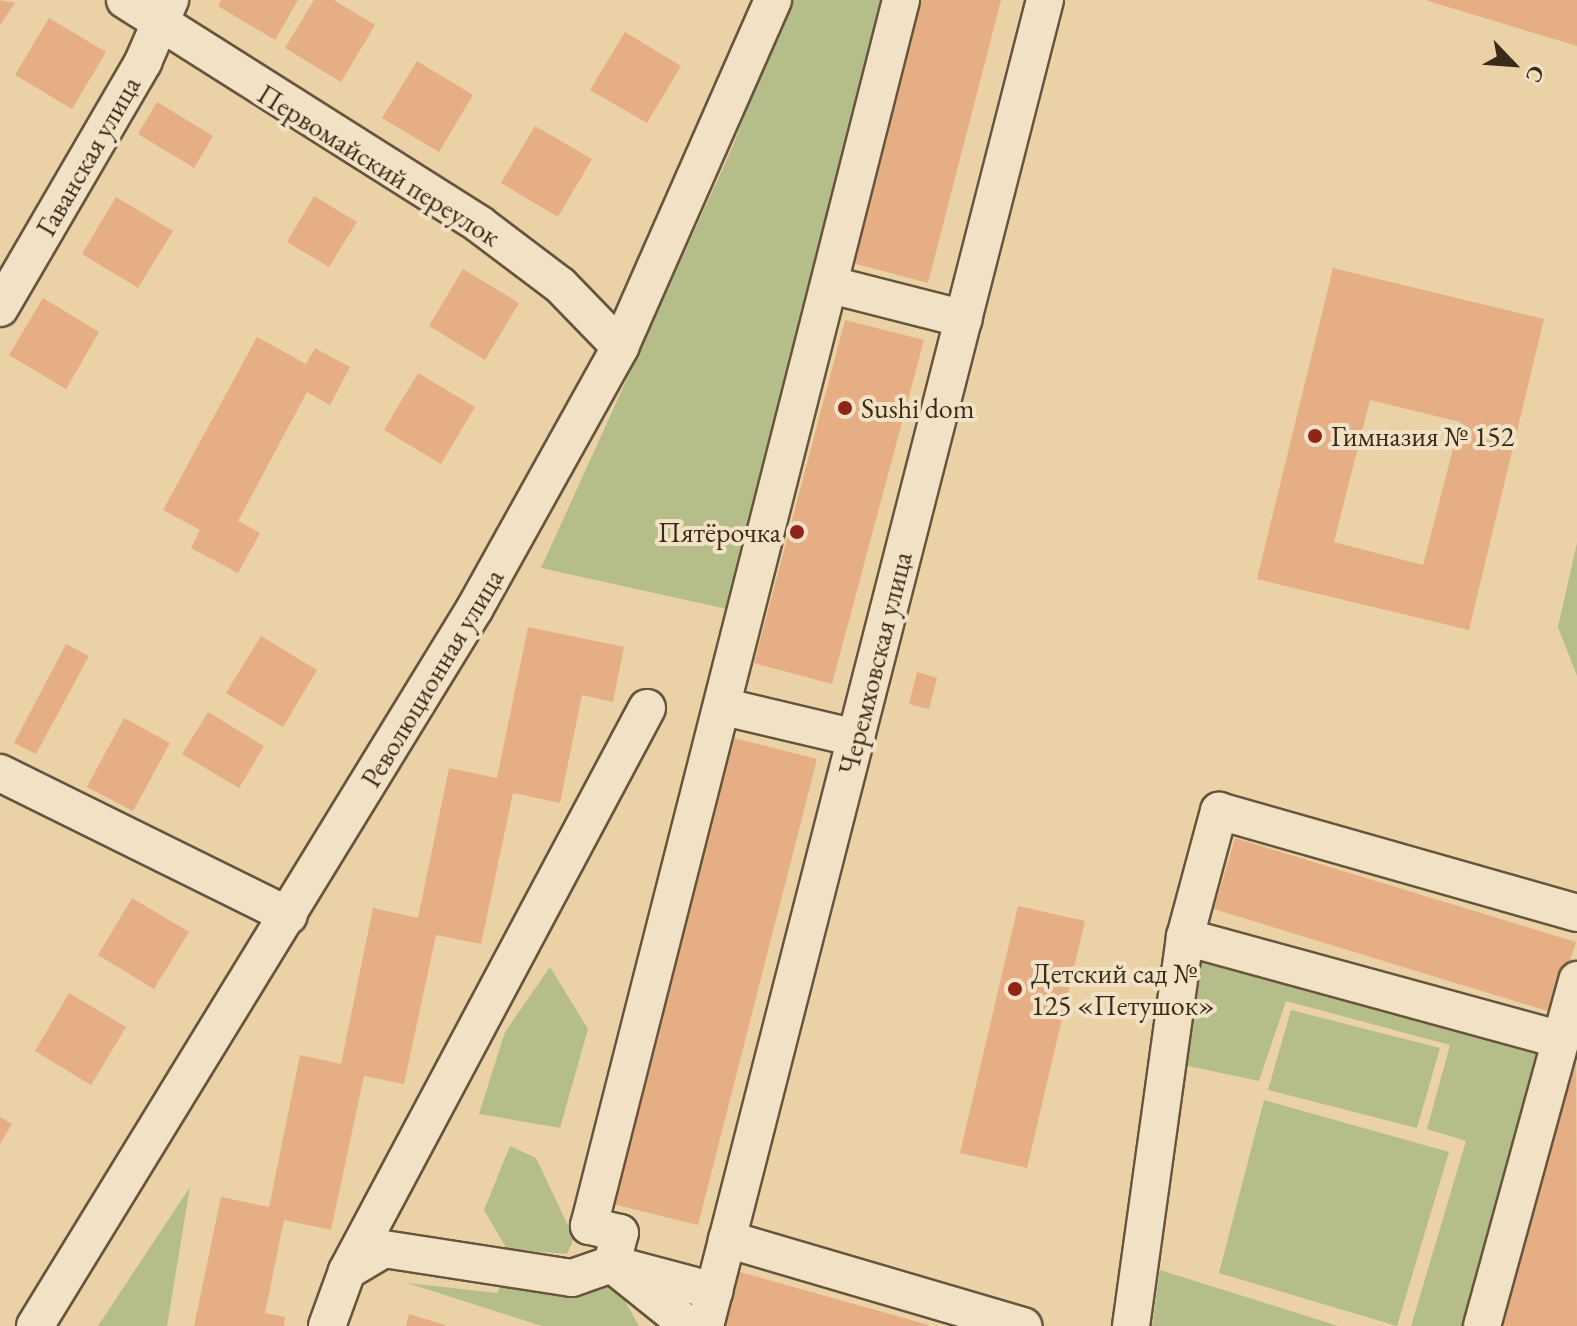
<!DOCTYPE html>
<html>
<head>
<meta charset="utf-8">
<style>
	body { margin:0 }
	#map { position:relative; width:1577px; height:1326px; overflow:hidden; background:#ead2a6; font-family:"EB Garamond",serif }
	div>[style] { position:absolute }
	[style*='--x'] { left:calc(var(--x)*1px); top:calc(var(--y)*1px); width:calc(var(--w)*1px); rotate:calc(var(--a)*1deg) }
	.green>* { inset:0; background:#b5bd88 }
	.building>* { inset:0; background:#e6ae84 }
	.roads { filter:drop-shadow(2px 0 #66553c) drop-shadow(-2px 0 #66553c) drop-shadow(0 2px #66553c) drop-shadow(0 -2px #66553c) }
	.minor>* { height:36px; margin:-18px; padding:0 18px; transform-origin:18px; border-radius:18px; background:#f1e2c5 }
	.dots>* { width:22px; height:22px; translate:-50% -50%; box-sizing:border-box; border:4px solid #f1e2c5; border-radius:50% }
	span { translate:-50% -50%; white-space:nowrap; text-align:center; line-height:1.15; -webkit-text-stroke:8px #f1e2c5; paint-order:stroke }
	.street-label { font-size:28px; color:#3a2b19 }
	.poi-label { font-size:28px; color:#3a2b19 }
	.left { translate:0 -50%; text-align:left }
	.right { translate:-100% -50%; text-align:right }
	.north { position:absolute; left:1473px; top:24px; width:80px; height:80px; -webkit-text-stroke:6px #f1e2c5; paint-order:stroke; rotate:115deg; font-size:22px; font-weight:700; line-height:32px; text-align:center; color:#3a2b19 }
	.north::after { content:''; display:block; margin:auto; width:28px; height:36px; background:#3a2b19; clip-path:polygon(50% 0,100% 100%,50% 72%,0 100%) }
</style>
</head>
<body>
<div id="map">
	<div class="green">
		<div style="clip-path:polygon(789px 0,885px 0,727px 609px,541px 568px,732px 148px)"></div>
		<div style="clip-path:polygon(1577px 543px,1577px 676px,1558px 627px)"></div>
		<div style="clip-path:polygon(1196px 954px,1543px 1049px,1466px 1326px,1411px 1326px,1466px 1141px,1427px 1129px,1450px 1045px,1286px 1001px,1259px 1081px,1184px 1065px)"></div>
		<div style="clip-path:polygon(550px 967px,588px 1029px,560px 1128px,479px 1114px,505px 1032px)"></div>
		<div style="clip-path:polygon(1291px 1010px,1440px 1048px,1417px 1128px,1268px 1090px)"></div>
		<div style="clip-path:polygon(1264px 1100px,1449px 1152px,1397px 1326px,1219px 1273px)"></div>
		<div style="clip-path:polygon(510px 1146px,536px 1158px,574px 1238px,567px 1254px,507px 1249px,484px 1210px)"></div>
		<div style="clip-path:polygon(190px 1187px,167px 1326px,98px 1326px)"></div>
		<div style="clip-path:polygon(1160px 1270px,1338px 1326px,1152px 1326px)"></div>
		<div style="clip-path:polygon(506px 1276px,611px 1276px,639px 1326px,542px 1326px,407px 1283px,497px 1293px)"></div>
	</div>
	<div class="building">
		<div style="clip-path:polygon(0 0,15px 3px,0 25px)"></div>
		<div style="clip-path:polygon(221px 0,298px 0,275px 40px,218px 6px)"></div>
		<div style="clip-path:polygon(314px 0,334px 0,375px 25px,341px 82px,285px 48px)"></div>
		<div style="clip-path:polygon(911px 0,1001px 0,928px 283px,845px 261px)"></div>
		<div style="clip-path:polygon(1428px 0,1577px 0,1577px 46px,1428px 1px)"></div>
		<div style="clip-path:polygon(49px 18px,106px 52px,72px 109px,15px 75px)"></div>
		<div style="clip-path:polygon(625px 32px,681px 66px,647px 123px,590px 90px)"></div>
		<div style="clip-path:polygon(417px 61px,473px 95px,439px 152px,382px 118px)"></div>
		<div style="clip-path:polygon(157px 102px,213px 136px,194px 168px,138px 134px)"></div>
		<div style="clip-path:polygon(535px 126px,592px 159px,558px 217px,501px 183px)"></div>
		<div style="clip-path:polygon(314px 196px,357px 222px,329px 267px,287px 242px)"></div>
		<div style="clip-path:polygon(116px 197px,173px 231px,138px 288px,82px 254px)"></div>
		<div style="clip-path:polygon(evenodd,1333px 268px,1544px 319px,1469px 630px,1257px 579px,1333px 268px,1370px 400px,1460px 422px,1423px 565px,1334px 542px,1370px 400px)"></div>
		<div style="clip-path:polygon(463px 269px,519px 303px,485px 360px,429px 326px)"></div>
		<div style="clip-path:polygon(43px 298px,99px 332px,66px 389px,9px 355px)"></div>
		<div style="clip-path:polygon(845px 320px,924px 340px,832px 684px,754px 663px)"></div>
		<div style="clip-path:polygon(257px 337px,306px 364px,315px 348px,350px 367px,330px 405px,307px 392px,238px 521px,260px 533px,238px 573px,191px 548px,200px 530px,163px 510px)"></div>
		<div style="clip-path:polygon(418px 373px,475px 407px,441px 464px,384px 430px)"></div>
		<div style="clip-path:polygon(528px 627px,624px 647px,613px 702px,582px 695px,560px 803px,513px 793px,481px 944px,436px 935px,404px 1084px,364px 1076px,331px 1230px,284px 1220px,265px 1313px,285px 1317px,284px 1326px,194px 1326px,221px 1197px,269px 1207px,300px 1055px,341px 1064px,373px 908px,418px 918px,449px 768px,497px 778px)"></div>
		<div style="clip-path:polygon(261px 636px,317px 670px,283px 727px,226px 693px)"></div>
		<div style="clip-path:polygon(66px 644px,89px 656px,36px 754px,14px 743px)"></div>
		<div style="clip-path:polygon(917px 672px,937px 678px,929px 709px,909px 704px)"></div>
		<div style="clip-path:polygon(208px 712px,264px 746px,239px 788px,182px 754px)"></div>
		<div style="clip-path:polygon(124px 718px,170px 743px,133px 811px,87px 787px)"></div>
		<div style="clip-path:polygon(734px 738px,817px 759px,698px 1225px,613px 1204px)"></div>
		<div style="clip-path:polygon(1235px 838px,1576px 942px,1554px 1013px,1214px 909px)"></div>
		<div style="clip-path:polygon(132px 898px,189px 932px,154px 989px,98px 955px)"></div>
		<div style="clip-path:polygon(1018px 906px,1085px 921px,1027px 1168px,960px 1153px)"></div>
		<div style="clip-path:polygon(69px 993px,126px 1027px,91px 1085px,35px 1051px)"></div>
		<div style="clip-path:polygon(1576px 1061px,1577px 1326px,1497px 1326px)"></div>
		<div style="clip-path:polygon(0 1117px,12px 1124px,0 1144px)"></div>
		<div style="clip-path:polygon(733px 1270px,929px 1325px,928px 1326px,717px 1326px)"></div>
		<div style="clip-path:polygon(409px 1314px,445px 1325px,445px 1326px,406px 1326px)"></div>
	</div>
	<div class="roads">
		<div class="minor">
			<div style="--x:125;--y:0;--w:419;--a:32.3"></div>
			<div style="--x:479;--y:224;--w:101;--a:37"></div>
			<div style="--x:560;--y:285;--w:86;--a:45.9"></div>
			<div style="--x:831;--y:285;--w:137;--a:14.3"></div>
			<div style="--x:0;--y:308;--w:285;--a:-59.8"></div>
			<div style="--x:143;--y:62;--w:68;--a:-66.5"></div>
			<div style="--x:725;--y:707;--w:135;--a:13.3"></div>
			<div style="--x:0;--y:773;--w:322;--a:26.3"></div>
			<div style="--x:1185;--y:937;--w:390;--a:15.3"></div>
			<div style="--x:727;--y:1239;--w:309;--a:16.4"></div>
			<div style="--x:347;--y:1271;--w:43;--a:-30.7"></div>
			<div style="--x:384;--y:1249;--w:190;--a:8.8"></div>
			<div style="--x:572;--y:1278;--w:42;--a:-19.3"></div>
			<div style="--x:612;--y:1264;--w:106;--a:14.8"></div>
			<div style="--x:35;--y:1326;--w:842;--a:-58.5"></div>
			<div style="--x:475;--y:608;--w:299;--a:-60.9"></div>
			<div style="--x:620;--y:347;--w:379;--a:-66.2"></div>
			<div style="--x:327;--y:1326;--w:59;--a:-70"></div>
			<div style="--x:347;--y:1271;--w:638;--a:-61.95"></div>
			<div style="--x:689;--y:1326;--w:99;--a:-141.2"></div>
			<div style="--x:612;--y:1264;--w:32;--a:-76"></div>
			<div style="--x:620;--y:1233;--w:32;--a:-167"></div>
			<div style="--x:589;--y:1226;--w:1265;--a:-75.72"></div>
			<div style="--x:705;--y:1326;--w:1369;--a:-75.62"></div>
			<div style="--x:1131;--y:1326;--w:393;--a:-82.1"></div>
			<div style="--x:1185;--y:937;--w:131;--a:-74.9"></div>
			<div style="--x:1219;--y:811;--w:372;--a:15.9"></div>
			<div style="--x:1482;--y:1326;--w:359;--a:-74.6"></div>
		</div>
	</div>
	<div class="dots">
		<div style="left:845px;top:408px;background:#8f2418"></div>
		<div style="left:1315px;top:436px;background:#8f2418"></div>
		<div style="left:797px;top:532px;background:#8f2418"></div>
		<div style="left:1015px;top:989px;background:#8f2418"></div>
	</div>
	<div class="street-label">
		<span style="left:88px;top:156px;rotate:-60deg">Гаванская улица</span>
		<span style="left:379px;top:165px;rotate:32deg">Первомайский переулок</span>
		<span style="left:875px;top:663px;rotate:-76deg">Черемховская улица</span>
		<span style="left:432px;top:678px;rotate:-59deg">Революционная улица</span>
	</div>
	<div class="poi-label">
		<span class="left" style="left:861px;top:408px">Sushi dom</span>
		<span class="left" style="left:1331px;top:436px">Гимназия № 152</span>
		<span class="right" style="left:781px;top:532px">Пятёрочка</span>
		<span class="left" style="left:1031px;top:989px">Детский сад №<br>125 «Петушок»</span>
	</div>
	<div class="north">С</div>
</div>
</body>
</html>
